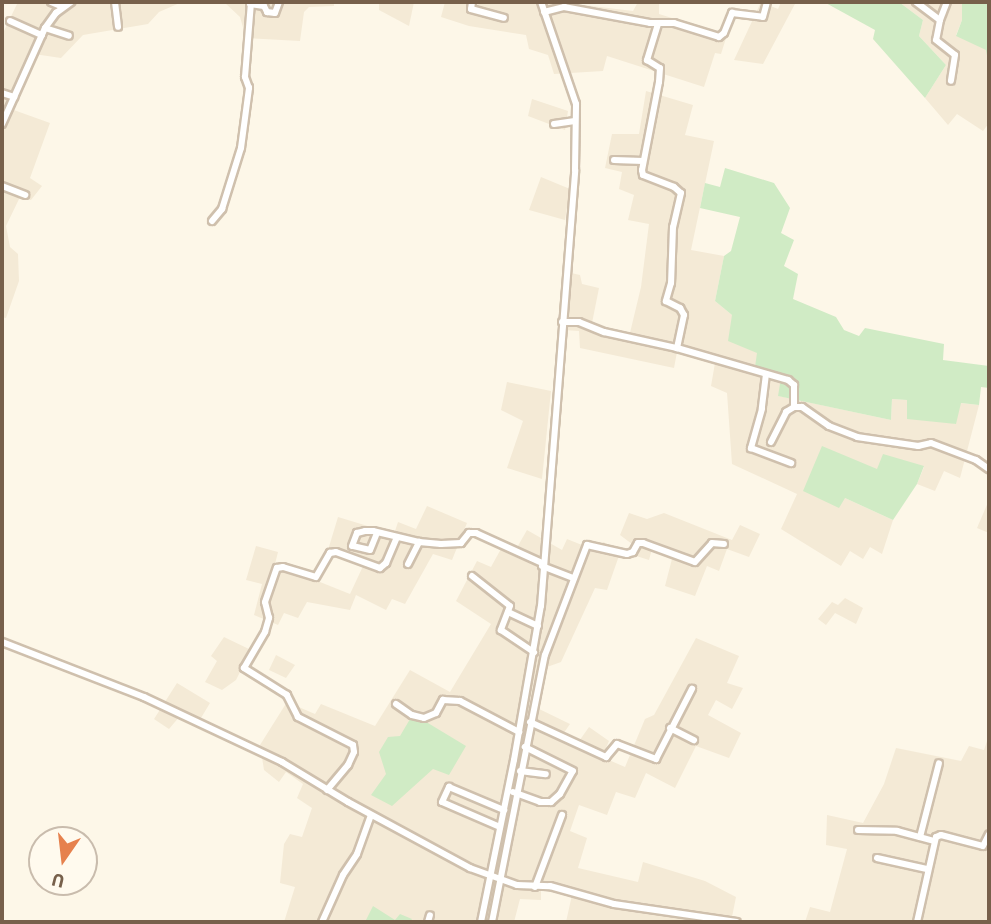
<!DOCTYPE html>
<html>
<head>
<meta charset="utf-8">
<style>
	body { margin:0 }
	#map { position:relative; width:991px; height:924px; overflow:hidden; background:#fdf7e8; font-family:"Source Sans 3",sans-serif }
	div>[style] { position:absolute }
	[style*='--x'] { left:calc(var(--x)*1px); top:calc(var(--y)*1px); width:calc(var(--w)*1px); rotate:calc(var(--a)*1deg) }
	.residential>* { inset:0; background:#f4ead6 }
	.green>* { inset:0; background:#d0ebc5 }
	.roads { filter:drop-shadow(2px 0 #cfc0ad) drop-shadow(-2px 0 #cfc0ad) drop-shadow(0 2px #cfc0ad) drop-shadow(0 -2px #cfc0ad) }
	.minor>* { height:6px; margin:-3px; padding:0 3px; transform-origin:3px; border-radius:3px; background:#fff }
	span { translate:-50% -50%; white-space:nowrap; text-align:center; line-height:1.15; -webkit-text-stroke:5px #fffaee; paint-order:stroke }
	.frame { position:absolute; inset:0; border:4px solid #77604b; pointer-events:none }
	.north { position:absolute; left:28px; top:826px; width:70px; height:70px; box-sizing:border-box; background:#fffaee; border:2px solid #c9bcad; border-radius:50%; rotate:194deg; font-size:19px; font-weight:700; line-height:28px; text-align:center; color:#77604b }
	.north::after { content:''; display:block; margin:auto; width:24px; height:32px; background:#e6814d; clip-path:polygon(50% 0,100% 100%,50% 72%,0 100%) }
</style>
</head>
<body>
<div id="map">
	<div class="residential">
		<div style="clip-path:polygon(18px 2px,182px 2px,159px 12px,148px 24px,83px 35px,61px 58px,34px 54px,11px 109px,50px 123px,30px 178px,42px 186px,31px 200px,20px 197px,6px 226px,10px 247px,18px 254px,19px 281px,6px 318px,2px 317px,2px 35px)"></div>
		<div style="clip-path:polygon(224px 2px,334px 2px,334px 6px,309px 7px,304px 12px,300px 41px,246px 38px,240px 17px)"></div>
		<div style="clip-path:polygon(379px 2px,414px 2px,409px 26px,379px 10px)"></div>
		<div style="clip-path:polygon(445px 2px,559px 2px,633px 11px,638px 2px,659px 3px,659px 14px,727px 35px,721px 54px,715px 53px,704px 87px,607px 56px,603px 71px,554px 74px,548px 55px,529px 49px,526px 35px,469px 26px,441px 17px)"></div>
		<div style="clip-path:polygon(761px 2px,778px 9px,781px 2px,796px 2px,763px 64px,734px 60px)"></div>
		<div style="clip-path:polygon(899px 2px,962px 2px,962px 20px,956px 35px,987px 50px,989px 123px,983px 131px,957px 114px,948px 125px,925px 98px,946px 65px,919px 36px,923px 20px)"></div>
		<div style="clip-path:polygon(646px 91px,693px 105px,685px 135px,714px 141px,691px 250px,724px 256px,715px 301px,732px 315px,757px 353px,781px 378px,779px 396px,891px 420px,892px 399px,908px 400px,955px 424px,960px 403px,979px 405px,960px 478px,944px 471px,935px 491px,917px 484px,924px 467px,878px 470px,845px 498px,893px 520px,882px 554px,870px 547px,863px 559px,850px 551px,841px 566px,781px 529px,797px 494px,732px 464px,727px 393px,711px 386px,715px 363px,677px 352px,674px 368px,580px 348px,579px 331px,564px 330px,567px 272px,580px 275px,582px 284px,599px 288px,591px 328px,629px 337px,641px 287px,649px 224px,628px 220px,634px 195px,619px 189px,622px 172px,605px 168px,612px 134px,639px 134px)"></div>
		<div style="clip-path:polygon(532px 99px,568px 111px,565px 130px,528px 116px)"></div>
		<div style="clip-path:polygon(541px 177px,570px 189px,565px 220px,529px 210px)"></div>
		<div style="clip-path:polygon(507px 382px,551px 391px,542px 479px,507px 468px,523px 421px,501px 410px)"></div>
		<div style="clip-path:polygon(989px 500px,989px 533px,977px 528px)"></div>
		<div style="clip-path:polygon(427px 506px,467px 523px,452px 560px,433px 554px,405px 604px,392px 599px,386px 610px,356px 595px,350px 610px,307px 602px,298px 618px,284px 613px,278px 625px,254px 615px,262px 584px,246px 580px,256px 546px,278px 552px,275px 564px,350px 594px,364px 564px,328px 550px,338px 517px,394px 534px,398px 522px,416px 529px)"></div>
		<div style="clip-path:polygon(629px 513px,647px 519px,664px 513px,732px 540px,740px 525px,760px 534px,749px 557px,727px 549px,719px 571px,707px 566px,695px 596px,665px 586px,673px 555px,652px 549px,649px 560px,630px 554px,632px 544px,620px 535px)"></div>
		<div style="clip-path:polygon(527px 530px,562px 550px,567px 539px,597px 551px,603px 542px,621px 550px,607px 590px,595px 588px,561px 662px,547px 667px,533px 706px,570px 724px,561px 737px,577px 744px,589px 727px,609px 741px,602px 757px,625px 767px,645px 719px,654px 715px,696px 638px,739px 656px,727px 683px,743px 688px,732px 709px,716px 700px,708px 715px,741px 733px,729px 758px,696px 746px,675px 788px,646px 773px,635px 798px,616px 792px,607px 815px,579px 805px,570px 831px,587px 838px,578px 868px,638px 882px,643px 862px,705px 881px,736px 897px,732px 917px,746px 922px,566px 922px,572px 895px,541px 887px,541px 900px,520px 899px,514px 922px,284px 922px,295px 887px,280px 883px,284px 844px,290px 834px,302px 837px,312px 808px,297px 798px,303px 784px,286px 772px,279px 782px,264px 770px,260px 745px,287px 702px,315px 714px,321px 704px,375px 726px,410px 670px,450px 692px,491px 624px,456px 601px,477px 561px,491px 567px,502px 547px,515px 551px)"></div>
		<div style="clip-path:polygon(845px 598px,863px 608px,856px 624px,835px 613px,826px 625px,818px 619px,832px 602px,838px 605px)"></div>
		<div style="clip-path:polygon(224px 637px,251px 650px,236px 680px,222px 690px,205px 682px,217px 661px,211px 656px)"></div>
		<div style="clip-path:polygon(276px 655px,295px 665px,286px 678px,269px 670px)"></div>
		<div style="clip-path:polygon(177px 683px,210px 703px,198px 723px,180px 716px,169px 729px,154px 719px)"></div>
		<div style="clip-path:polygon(989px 735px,989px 922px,805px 922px,810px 907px,830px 912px,847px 849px,826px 845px,827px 815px,863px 823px,884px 784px,896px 748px,961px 761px,969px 746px,984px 750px)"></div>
	</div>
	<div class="green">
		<div style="clip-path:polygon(824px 2px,899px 2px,923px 20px,919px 36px,946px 65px,925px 98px,873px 39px,875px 30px)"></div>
		<div style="clip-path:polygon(962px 2px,989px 2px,989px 66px,986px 50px,956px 36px,962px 20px)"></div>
		<div style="clip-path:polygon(725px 168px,774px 183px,790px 208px,781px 233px,794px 240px,784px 266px,798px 274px,793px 299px,836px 317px,844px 330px,859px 336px,865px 328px,944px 344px,943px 360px,989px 366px,989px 388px,981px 387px,979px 405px,961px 403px,956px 424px,907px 419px,907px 400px,892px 399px,891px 420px,778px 396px,781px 378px,755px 367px,757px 353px,728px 341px,732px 315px,715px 301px,724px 256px,731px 251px,740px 217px,700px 208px,705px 183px,720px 187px)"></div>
		<div style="clip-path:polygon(822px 446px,877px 469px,883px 454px,924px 466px,917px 484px,893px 520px,845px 498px,839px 508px,803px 491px)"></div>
		<div style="clip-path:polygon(413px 714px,466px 746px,449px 775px,433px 769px,392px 806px,371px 795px,386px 774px,379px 752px,388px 737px,400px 736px)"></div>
		<div style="clip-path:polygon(373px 906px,395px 920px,400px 914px,412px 919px,410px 922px,365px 922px)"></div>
	</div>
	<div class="roads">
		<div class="minor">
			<div style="--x:51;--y:2;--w:13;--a:23"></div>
			<div style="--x:115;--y:2;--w:25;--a:83"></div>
			<div style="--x:472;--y:2;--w:7;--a:98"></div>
			<div style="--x:471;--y:9;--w:34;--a:15"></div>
			<div style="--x:916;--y:2;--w:30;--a:37"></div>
			<div style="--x:940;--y:20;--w:20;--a:101"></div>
			<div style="--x:936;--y:40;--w:24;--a:38"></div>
			<div style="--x:955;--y:55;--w:26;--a:99"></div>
			<div style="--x:250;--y:4;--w:14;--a:8"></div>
			<div style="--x:264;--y:6;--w:7;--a:63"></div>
			<div style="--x:267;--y:12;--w:8;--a:7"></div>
			<div style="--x:275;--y:13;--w:12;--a:-70"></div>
			<div style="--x:544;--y:12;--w:21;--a:-14"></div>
			<div style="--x:564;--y:7;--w:87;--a:10.5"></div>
			<div style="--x:650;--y:23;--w:24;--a:0"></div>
			<div style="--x:674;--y:23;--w:47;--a:17.3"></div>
			<div style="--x:719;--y:37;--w:6;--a:-39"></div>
			<div style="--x:724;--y:33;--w:22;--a:-68"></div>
			<div style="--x:732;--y:13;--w:31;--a:7"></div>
			<div style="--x:763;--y:17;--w:16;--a:-75"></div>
			<div style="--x:940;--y:20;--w:19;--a:-69"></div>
			<div style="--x:10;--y:21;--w:35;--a:24"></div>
			<div style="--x:658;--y:24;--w:38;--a:107"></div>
			<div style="--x:647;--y:60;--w:15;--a:32"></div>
			<div style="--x:660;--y:68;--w:14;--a:94"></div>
			<div style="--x:659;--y:82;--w:90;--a:100.9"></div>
			<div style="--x:642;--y:170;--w:5;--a:79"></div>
			<div style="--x:643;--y:175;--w:33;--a:21"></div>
			<div style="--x:674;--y:187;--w:9;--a:41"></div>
			<div style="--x:681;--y:193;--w:35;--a:103"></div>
			<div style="--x:673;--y:227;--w:56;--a:92"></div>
			<div style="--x:671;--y:283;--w:19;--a:106"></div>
			<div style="--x:666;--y:301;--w:16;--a:27"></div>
			<div style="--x:680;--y:308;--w:8;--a:60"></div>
			<div style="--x:684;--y:315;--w:34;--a:102"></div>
			<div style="--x:45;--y:28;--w:25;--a:18"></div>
			<div style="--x:2;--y:93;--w:13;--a:18"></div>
			<div style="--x:2;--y:124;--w:105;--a:-65.9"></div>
			<div style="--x:45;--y:28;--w:19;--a:-54"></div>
			<div style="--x:56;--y:13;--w:19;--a:-36"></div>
			<div style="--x:554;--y:124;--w:21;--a:-8"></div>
			<div style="--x:614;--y:160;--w:29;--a:2"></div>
			<div style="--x:2;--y:186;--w:25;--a:21"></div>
			<div style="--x:212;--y:221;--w:16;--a:-50"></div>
			<div style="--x:222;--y:209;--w:64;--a:-72.7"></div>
			<div style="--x:241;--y:148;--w:61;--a:-82.4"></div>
			<div style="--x:249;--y:88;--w:12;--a:-110"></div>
			<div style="--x:245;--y:77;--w:75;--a:-85.4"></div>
			<div style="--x:562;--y:322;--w:17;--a:0"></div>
			<div style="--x:579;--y:322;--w:27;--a:22"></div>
			<div style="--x:604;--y:332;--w:75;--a:12.4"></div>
			<div style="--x:677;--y:348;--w:116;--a:16.1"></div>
			<div style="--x:788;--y:380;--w:8;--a:40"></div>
			<div style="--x:794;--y:385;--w:22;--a:90"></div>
			<div style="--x:766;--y:374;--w:35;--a:97"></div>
			<div style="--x:762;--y:409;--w:41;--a:105.8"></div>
			<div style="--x:751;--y:448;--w:43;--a:20.6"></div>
			<div style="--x:771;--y:442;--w:34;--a:-63"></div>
			<div style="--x:786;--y:412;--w:9;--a:-32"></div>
			<div style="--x:794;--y:407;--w:8;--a:0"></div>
			<div style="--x:802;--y:407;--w:33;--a:35"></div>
			<div style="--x:829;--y:426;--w:30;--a:21"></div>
			<div style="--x:857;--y:437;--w:62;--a:8.4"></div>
			<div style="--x:918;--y:446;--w:13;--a:-13"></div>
			<div style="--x:931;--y:443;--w:48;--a:20.7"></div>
			<div style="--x:976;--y:460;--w:16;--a:35"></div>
			<div style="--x:377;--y:533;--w:18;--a:112"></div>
			<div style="--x:370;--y:550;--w:18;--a:-167"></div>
			<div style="--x:352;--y:546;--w:14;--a:-69"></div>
			<div style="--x:357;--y:533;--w:8;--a:-14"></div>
			<div style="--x:365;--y:531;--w:8;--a:0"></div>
			<div style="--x:373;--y:531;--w:47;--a:13.4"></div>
			<div style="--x:419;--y:542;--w:22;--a:5"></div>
			<div style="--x:441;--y:544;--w:20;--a:-3"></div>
			<div style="--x:461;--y:543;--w:13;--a:-51"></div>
			<div style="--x:469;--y:533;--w:7;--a:0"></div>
			<div style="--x:476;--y:533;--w:72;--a:24.4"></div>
			<div style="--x:408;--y:564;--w:25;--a:-63"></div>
			<div style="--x:542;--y:566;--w:34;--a:21"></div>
			<div style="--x:472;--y:576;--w:48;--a:38.3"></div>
			<div style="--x:510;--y:606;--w:26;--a:111"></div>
			<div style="--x:501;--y:630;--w:40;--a:34"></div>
			<div style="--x:508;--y:612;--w:33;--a:25"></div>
			<div style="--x:2;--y:642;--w:152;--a:21.2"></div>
			<div style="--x:144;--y:697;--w:153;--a:25.2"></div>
			<div style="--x:282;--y:762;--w:77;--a:31.2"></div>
			<div style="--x:348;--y:802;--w:139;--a:28.4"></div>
			<div style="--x:470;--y:868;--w:50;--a:19.9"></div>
			<div style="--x:517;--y:885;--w:33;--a:2"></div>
			<div style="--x:550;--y:886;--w:66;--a:15.7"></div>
			<div style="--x:614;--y:904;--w:124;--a:8.3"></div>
			<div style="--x:396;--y:704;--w:19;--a:35"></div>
			<div style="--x:412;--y:715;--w:12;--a:14"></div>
			<div style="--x:424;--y:718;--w:13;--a:-23"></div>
			<div style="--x:436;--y:713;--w:15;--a:-62"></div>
			<div style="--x:443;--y:700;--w:17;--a:3"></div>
			<div style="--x:460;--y:701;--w:67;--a:27.7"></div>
			<div style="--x:530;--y:722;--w:84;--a:24.7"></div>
			<div style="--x:606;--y:757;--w:17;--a:-50"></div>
			<div style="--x:617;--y:744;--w:42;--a:21"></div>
			<div style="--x:656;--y:759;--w:79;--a:-62.8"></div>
			<div style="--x:670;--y:728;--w:27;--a:27"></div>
			<div style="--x:520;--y:771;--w:26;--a:7"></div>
			<div style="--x:327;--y:790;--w:33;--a:-50"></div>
			<div style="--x:348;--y:765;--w:14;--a:-65"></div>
			<div style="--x:354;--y:752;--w:7;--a:-98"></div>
			<div style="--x:353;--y:745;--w:62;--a:-153"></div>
			<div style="--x:298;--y:717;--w:25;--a:-117"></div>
			<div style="--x:287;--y:695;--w:51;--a:-147.9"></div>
			<div style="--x:244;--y:668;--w:42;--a:-59.7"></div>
			<div style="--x:265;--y:632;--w:15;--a:-74"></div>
			<div style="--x:269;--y:618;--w:16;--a:-104"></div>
			<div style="--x:265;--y:602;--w:36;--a:-71"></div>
			<div style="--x:277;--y:568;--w:6;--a:-9"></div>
			<div style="--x:283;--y:567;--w:34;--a:17"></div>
			<div style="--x:316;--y:577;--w:28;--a:-60"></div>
			<div style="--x:330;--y:553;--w:6;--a:-9"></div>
			<div style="--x:336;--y:552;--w:47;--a:20"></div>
			<div style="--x:380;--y:568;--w:8;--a:-40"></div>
			<div style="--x:386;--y:563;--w:28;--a:-67"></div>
			<div style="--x:513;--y:792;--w:29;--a:20"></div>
			<div style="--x:540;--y:802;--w:11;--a:0"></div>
			<div style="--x:551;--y:802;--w:12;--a:-42"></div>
			<div style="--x:560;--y:794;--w:26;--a:-61"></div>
			<div style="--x:573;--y:771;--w:54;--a:-153.4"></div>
			<div style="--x:500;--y:827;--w:63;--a:-156.7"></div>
			<div style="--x:442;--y:802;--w:17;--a:-65"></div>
			<div style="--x:449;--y:787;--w:60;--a:22.7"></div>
			<div style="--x:858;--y:830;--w:39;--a:1"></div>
			<div style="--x:897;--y:831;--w:38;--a:15"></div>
			<div style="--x:920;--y:837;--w:76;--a:-75.6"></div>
			<div style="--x:877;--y:858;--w:51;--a:12.4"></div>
			<div style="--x:535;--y:887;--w:77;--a:-69.4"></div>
			<div style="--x:322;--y:922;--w:51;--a:-65.9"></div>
			<div style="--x:343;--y:875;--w:25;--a:-56"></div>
			<div style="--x:357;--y:854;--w:41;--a:-70.3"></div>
			<div style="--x:428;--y:922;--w:7;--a:-74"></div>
			<div style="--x:481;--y:922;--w:165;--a:-78.5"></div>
			<div style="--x:514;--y:760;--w:156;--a:-80.1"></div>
			<div style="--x:541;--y:606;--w:437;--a:-85.5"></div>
			<div style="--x:575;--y:170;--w:66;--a:-89.1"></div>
			<div style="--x:576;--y:104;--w:108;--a:-108.9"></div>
			<div style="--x:492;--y:922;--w:272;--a:-78.8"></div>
			<div style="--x:545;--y:655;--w:118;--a:-69.1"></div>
			<div style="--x:587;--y:545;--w:41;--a:12.7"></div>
			<div style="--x:627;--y:554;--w:6;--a:-18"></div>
			<div style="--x:633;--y:552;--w:10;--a:-61"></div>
			<div style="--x:638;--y:543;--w:5;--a:0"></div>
			<div style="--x:643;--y:543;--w:55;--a:20.1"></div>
			<div style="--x:695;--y:562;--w:25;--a:-48"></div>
			<div style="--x:712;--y:543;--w:12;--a:5"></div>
			<div style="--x:917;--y:922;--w:87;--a:-77.4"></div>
			<div style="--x:936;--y:837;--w:5;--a:-22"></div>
			<div style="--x:941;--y:835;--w:43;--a:14.7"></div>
			<div style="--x:983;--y:846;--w:13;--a:-63"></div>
		</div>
	</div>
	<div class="frame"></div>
	<div class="north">U</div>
</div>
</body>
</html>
